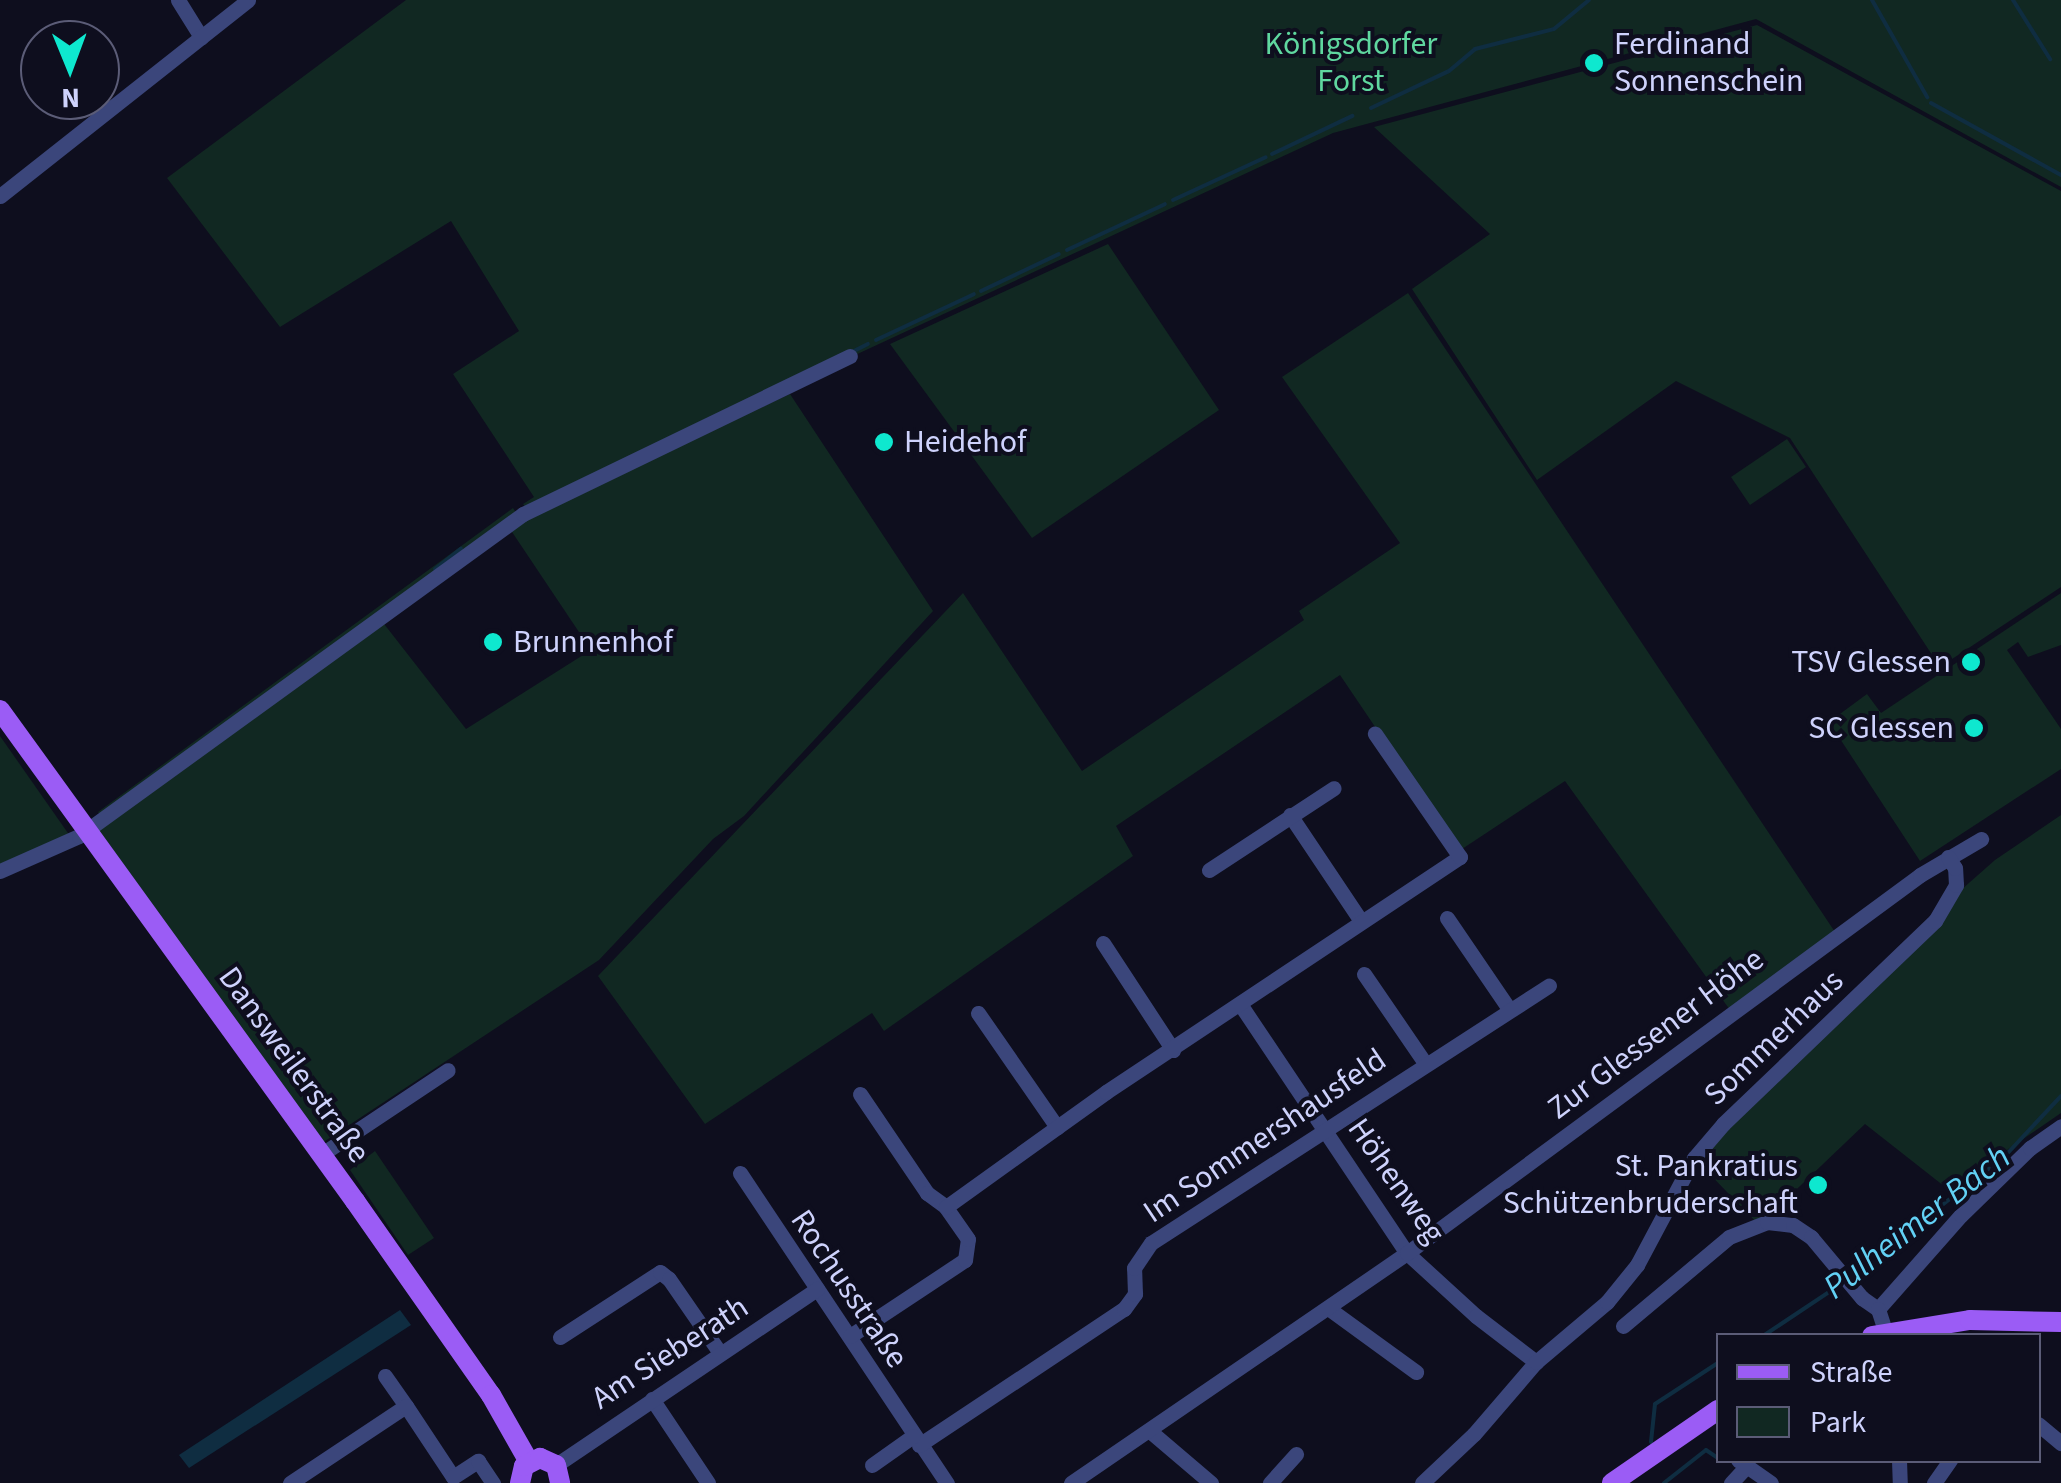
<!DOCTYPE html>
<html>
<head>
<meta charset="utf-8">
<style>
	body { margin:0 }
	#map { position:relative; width:2061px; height:1483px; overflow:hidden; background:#0e0e1e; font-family:"Source Sans 3",sans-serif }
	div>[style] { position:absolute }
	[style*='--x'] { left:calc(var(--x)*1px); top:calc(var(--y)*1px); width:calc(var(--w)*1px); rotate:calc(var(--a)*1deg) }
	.green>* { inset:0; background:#112822 }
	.water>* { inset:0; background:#0f2d41 }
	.stream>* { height:4px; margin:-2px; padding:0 2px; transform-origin:2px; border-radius:2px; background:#0f2d41 }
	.minor>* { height:15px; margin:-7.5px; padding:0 7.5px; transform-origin:7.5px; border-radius:7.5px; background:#3b467b }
	.major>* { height:20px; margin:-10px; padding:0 10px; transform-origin:10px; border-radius:10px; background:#9b5cf5 }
	.dots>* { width:28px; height:28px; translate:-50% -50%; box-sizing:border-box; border:5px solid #0e0e1e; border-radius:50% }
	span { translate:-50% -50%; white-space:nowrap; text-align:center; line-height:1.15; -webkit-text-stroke:8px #0e0e1e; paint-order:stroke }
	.park-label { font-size:32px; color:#5fd79f }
	.poi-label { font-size:32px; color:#ced2fc }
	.left { translate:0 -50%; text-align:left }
	.right { translate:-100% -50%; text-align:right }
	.street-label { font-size:32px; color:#ced2fc }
	.water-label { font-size:35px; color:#62d1f5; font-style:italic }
	.legend { position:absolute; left:1716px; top:1333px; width:325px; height:130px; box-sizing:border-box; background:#0e0e1e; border:2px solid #5b5c77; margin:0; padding:12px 18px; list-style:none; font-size:30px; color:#ced2fc }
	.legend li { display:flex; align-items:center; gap:20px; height:50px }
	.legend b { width:50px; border:2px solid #5b5c77 }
	.north { position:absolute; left:20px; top:20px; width:100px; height:100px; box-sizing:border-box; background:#0e0e1e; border:2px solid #5b5c77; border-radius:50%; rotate:179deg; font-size:28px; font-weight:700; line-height:40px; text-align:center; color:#ced2fc }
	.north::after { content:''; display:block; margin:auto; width:35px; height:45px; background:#0ee8cf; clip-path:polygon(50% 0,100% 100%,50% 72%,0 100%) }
</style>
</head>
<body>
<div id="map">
	<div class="green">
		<div style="clip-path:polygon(406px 0,2061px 0,2061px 187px,1756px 19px,1333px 133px,526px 508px,523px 504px,534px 497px,453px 374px,519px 331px,451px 221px,280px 327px,167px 178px)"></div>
		<div style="clip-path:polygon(1757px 25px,2061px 191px,2061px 587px,1940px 667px,1790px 438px,1676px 381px,1537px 480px,1412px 289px,1490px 234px,1374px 127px)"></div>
		<div style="clip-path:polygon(1108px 244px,1219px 410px,1032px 538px,890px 344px)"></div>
		<div style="clip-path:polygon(1408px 293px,1835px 932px,1730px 1010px,1565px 781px,1459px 851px,1340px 675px,1116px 826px,1133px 856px,884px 1031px,872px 1013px,705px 1124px,598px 976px,963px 593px,1082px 771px,1304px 620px,1299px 611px,1400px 543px,1282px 377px)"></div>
		<div style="clip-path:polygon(790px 394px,933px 611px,744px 816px,713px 839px,599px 960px,322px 1143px,97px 832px,381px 620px,466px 729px,591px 650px,510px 529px,527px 516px)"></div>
		<div style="clip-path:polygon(1787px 439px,1806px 467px,1750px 505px,1731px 477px)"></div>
		<div style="clip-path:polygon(513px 508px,516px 513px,101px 816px,98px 812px)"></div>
		<div style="clip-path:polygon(2061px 593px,2061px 645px,2028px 657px,2018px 642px,2007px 650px,2061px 729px,2061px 769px,1920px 861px,1829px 722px,1867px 694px,1881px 713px)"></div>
		<div style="clip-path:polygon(0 736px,70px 836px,0 866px)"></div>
		<div style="clip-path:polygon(2061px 815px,2061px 1113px,1949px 1190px,1865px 1124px,1759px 1225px,1694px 1158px,1961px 890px,1995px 860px)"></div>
		<div style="clip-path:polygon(375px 1151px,434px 1238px,408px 1255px,350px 1170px)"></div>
	</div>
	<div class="water">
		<div style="clip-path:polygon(400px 1310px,411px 1325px,189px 1468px,179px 1455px)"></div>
	</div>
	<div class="stream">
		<div style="--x:1872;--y:0;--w:112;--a:60.4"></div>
		<div style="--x:2013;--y:0;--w:70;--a:57.9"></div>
		<div style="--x:1931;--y:103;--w:149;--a:29"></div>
		<div style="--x:1371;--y:108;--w:86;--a:-25.4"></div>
		<div style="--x:1449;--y:71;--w:34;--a:-40"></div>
		<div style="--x:1475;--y:49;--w:81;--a:-14.2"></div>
		<div style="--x:1554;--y:29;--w:45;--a:-39.6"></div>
		<div style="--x:1272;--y:154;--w:89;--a:-25.4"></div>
		<div style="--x:1173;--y:200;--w:102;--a:-24.8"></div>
		<div style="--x:1067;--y:250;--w:108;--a:-25.1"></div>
		<div style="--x:981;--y:291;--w:86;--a:-25.4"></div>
		<div style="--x:876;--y:340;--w:108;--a:-25.1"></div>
		<div style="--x:850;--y:353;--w:20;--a:-27"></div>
		<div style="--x:435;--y:569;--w:33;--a:-38"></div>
		<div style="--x:1848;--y:1278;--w:199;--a:-37.8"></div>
		<div style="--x:2005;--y:1156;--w:82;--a:-47"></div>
		<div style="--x:1763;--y:1336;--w:94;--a:-33.7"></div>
		<div style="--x:1651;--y:1442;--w:38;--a:-84"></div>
		<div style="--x:1655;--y:1404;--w:75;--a:-33.1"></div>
		<div style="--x:1723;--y:1460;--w:1;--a:90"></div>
		<div style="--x:1664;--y:1483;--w:53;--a:-38.2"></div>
		<div style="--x:1706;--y:1450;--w:14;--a:34"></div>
	</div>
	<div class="minor">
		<div style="--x:178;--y:0;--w:44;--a:58.1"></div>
		<div style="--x:0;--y:196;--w:316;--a:-38.3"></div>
		<div style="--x:1290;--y:815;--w:128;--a:56.2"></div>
		<div style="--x:1209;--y:870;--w:149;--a:-33.3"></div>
		<div style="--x:0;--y:871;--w:86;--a:-23.9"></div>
		<div style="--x:79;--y:836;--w:548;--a:-35.95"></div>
		<div style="--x:523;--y:514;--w:363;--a:-25.8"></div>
		<div style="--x:1447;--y:918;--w:110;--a:55.7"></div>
		<div style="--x:1103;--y:943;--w:128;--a:56.8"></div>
		<div style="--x:1364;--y:974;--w:108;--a:55.6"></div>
		<div style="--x:1240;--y:1004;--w:300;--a:56.2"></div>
		<div style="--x:1407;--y:1253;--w:93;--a:42.4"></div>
		<div style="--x:1476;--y:1316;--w:76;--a:37.5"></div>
		<div style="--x:978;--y:1013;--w:139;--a:55.3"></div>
		<div style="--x:860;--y:1094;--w:120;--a:55.9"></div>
		<div style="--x:927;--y:1193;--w:24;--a:36"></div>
		<div style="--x:322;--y:1154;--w:151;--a:-33.7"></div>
		<div style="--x:740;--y:1173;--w:373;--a:56.3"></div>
		<div style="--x:1328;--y:1308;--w:109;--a:36"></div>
		<div style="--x:1878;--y:1309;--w:125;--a:-48.6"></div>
		<div style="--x:1961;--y:1215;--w:96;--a:-44.2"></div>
		<div style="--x:2030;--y:1148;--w:38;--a:-35"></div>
		<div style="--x:1623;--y:1326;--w:138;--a:-40"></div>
		<div style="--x:1729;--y:1237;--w:41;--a:-21.5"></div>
		<div style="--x:1767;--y:1222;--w:26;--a:7"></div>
		<div style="--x:1793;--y:1225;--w:22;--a:34"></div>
		<div style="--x:1811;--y:1237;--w:80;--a:50.1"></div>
		<div style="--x:1862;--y:1298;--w:19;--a:35"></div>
		<div style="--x:1878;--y:1309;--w:28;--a:72"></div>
		<div style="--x:850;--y:1336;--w:138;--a:-33.5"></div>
		<div style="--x:965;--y:1260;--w:21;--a:-82"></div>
		<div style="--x:968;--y:1239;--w:39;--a:-125"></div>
		<div style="--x:946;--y:1207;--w:197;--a:-35.7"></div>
		<div style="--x:1106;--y:1092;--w:425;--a:-33.6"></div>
		<div style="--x:1460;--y:857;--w:150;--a:-124.6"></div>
		<div style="--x:560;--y:1337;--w:119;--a:-33"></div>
		<div style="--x:660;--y:1272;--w:11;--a:38"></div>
		<div style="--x:669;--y:1279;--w:90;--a:55.4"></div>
		<div style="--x:385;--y:1376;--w:37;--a:55"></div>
		<div style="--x:652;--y:1399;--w:101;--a:56.3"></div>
		<div style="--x:2038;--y:1424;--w:30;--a:40"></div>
		<div style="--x:1151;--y:1432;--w:79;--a:40.4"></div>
		<div style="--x:919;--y:1445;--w:246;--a:-33.6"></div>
		<div style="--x:1124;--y:1309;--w:19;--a:-54"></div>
		<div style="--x:1135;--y:1294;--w:26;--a:-92"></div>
		<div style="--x:1134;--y:1268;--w:30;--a:-56"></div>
		<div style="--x:1151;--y:1243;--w:474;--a:-32.9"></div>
		<div style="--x:1738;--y:1460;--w:40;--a:34.9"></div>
		<div style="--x:1899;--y:1460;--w:23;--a:88"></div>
		<div style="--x:556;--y:1465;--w:315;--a:-34"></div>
		<div style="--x:872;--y:1465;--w:50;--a:-35.3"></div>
		<div style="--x:290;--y:1483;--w:139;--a:-33.6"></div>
		<div style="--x:406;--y:1406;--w:85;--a:56.5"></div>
		<div style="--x:453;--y:1477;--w:30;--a:-33"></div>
		<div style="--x:478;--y:1461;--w:27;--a:56"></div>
		<div style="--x:1071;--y:1483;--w:407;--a:-34.4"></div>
		<div style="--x:1407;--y:1253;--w:637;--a:-36.38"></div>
		<div style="--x:1920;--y:875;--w:71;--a:-30.5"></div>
		<div style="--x:1270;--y:1483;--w:39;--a:-48"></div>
		<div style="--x:1422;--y:1483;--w:71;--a:-43.3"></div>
		<div style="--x:1474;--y:1434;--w:95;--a:-49.3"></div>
		<div style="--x:1536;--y:1362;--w:93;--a:-40.2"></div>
		<div style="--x:1607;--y:1302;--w:48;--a:-51"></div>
		<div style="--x:1637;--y:1265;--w:121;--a:-62"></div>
		<div style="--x:1694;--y:1158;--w:45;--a:-49.5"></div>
		<div style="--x:1723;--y:1124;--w:294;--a:-43.8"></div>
		<div style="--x:1935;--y:921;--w:42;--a:-59.7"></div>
		<div style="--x:1956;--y:885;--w:17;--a:-93"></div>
		<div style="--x:1955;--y:868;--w:13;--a:-122"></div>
		<div style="--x:1731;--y:1483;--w:22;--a:-47"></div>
		<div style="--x:1934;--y:1483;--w:28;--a:-55"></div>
	</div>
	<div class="major">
		<div style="--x:0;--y:710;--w:606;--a:54.13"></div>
		<div style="--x:355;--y:1201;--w:237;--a:55"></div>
		<div style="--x:491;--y:1395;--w:77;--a:60.4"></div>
		<div style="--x:1872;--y:1336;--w:99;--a:-9.3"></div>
		<div style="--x:1970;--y:1320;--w:91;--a:1.3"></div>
		<div style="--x:520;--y:1483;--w:17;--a:-77"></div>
		<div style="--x:524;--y:1466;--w:18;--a:-27"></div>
		<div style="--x:540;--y:1458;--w:17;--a:24"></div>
		<div style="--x:556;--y:1465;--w:18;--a:77"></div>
		<div style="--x:1612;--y:1483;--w:129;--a:-34.6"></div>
	</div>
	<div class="dots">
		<div style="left:1594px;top:63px;background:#0ee8cf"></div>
		<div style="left:884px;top:442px;background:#0ee8cf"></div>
		<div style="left:493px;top:642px;background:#0ee8cf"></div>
		<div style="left:1971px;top:662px;background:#0ee8cf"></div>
		<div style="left:1974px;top:728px;background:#0ee8cf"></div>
		<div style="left:1818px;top:1185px;background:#0ee8cf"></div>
	</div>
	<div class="park-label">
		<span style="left:1351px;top:63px">Königsdorfer<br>Forst</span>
	</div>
	<div class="poi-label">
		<span class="left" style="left:1614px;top:63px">Ferdinand<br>Sonnenschein</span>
		<span class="left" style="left:904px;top:442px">Heidehof</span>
		<span class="left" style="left:513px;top:642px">Brunnenhof</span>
		<span class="right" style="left:1951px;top:662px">TSV Glessen</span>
		<span class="right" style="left:1954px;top:728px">SC Glessen</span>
		<span class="right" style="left:1798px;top:1185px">St. Pankratius<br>Schützenbruderschaft</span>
	</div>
	<div class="street-label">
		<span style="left:1656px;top:1034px;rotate:-37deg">Zur Glessener Höhe</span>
		<span style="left:1774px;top:1038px;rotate:-44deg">Sommerhaus</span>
		<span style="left:294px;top:1065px;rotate:54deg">Dansweilerstraße</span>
		<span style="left:1265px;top:1136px;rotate:-34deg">Im Sommershausfeld</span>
		<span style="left:1396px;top:1181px;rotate:55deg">Höhenweg</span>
		<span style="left:849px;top:1289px;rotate:56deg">Rochusstraße</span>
		<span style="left:670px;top:1353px;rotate:-33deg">Am Sieberath</span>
	</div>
	<div class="water-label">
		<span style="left:1917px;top:1222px;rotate:-38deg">Pulheimer Bach</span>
	</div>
	<ul class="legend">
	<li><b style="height:12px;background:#9b5cf5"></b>Straße</li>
	<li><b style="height:28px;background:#112822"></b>Park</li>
	</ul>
	<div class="north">N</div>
</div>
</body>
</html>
